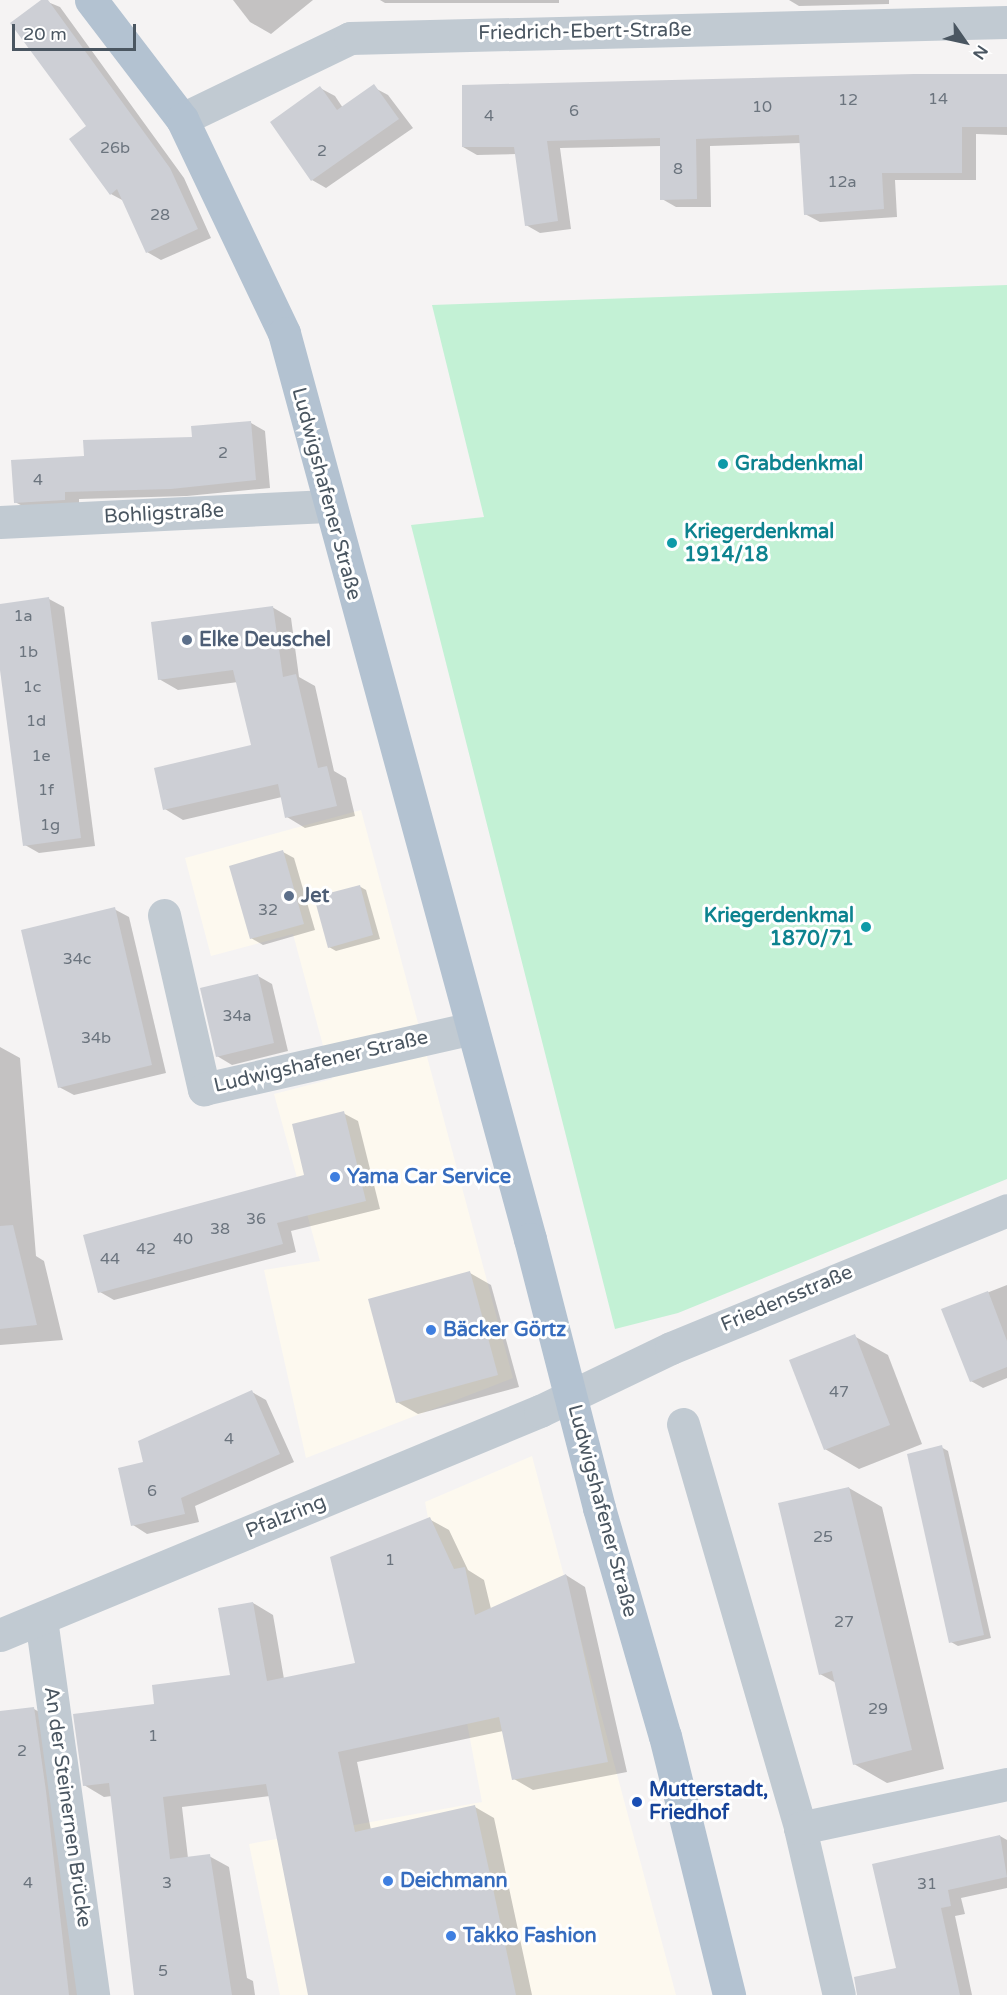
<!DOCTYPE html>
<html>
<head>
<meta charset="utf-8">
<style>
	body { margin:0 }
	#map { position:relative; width:1007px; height:1995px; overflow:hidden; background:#f5f3f3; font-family:"Varela Round",sans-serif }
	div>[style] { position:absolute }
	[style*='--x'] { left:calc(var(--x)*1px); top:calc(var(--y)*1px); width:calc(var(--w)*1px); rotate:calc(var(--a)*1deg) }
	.commercial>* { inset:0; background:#fdf9ef }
	.green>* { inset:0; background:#c3f1d5 }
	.shadow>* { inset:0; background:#0003 }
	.building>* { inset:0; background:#cdcfd5 }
	.minor>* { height:33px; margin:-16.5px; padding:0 16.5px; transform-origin:16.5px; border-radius:16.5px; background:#c1cad2 }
	.major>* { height:33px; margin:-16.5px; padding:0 16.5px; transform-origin:16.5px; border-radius:16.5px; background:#b3c2d1 }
	.dots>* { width:16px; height:16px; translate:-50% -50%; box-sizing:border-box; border:3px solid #fff; border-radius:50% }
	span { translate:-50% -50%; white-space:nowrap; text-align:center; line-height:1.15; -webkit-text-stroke:6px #fff; paint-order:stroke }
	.number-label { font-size:16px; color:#6b747e }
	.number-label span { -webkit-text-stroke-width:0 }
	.street-label { font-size:20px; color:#4a5661 }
	.culture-label { font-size:20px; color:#0d838f; font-weight:700 }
	.left { translate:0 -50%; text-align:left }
	.right { translate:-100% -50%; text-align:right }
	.service-label { font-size:20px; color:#4e5e75; font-weight:700 }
	.shop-label { font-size:20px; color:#366cbe; font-weight:700 }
	.transit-label { font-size:20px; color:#164399; font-weight:700 }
	.north { position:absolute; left:935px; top:12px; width:60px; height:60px; -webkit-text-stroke:4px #fff; paint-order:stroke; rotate:124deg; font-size:16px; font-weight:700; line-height:24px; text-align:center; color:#4a5661 }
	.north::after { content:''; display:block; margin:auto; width:21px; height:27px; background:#4a5661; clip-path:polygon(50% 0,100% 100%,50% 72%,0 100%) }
	.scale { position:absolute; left:12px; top:24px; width:124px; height:27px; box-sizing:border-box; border:3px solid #4a5661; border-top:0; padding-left:8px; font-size:18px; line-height:21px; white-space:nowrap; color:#4a5661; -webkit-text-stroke:4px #fff; paint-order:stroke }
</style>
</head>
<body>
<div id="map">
	<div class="commercial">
		<div style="clip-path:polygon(361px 810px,513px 1378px,306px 1458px,264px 1270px,320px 1261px,274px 1094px,332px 1079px,293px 934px,211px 956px,185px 858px)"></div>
		<div style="clip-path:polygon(532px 1456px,676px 1995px,280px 1995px,249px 1844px,482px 1802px,425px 1502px)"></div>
	</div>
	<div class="green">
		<div style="clip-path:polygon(1007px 285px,1007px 1179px,678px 1313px,615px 1329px,411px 525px,484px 517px,432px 305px)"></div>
	</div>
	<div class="shadow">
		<div style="clip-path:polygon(43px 0,60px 7px,184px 178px,211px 238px,161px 260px,147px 252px,124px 201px,111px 194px)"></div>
		<div style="clip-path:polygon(233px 0,313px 0,271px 34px,250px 22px)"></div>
		<div style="clip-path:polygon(380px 0,559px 0,559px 3px,385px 3px)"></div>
		<div style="clip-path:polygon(789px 0,889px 0,889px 4px,799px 6px)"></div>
		<div style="clip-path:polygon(1007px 74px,1007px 135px,976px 134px,976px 180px,895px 180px,897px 217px,820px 222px,805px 214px,801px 143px,710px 146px,711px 207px,676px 207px,662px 199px,662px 146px,560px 148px,571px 229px,540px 233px,526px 225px,517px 154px,477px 155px,463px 147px,463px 87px)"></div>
		<div style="clip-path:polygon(373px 87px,388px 95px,413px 128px,326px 188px,312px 180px,320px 88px,335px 96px,343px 108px)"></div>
		<div style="clip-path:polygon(251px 423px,265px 431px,270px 488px,187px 496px,79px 499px,79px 508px,30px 510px,15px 502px,85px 458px,193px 438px)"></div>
		<div style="clip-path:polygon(49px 599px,64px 607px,95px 846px,39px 853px,25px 845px,0 659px,0 605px)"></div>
		<div style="clip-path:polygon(272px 607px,291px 618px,299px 677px,315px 686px,334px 771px,346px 778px,355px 816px,305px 828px,287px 817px,282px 797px,183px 820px,165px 809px,253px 746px,238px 682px,178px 690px,159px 679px)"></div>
		<div style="clip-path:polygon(283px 852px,294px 858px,315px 930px,263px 945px,251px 938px)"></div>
		<div style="clip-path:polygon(359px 886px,366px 890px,380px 939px,336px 951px,329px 947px)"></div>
		<div style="clip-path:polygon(114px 909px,129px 917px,166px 1073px,74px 1095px,59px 1087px)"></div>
		<div style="clip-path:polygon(258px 976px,272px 984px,288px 1051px,232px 1065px,217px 1056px)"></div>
		<div style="clip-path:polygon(0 1047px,20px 1058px,36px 1256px,44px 1261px,63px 1340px,0 1345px)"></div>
		<div style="clip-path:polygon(343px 1113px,358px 1121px,380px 1209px,291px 1231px,296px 1252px,114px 1300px,100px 1292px,306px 1176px)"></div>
		<div style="clip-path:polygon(470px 1273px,491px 1285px,519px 1387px,418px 1414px,397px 1402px)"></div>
		<div style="clip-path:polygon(1007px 1285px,1007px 1378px,983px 1388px,971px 1381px,943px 1310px)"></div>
		<div style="clip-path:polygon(854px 1336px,888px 1355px,922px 1444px,859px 1469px,825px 1449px)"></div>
		<div style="clip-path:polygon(252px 1392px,266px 1400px,294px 1462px,195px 1506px,199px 1522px,147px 1534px,133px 1525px,144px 1463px)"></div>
		<div style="clip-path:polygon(941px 1447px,948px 1451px,991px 1638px,958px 1646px,951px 1642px)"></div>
		<div style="clip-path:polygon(849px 1488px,882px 1507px,944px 1769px,887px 1783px,854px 1764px,836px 1683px,820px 1674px)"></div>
		<div style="clip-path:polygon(429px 1519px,449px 1530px,468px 1570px,484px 1580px,491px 1609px,566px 1575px,585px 1587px,627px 1772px,533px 1790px,514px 1779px,503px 1731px,357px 1762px,371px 1830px,475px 1807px,494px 1818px,532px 1995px,310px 1995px,270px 1796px,182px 1807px,188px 1858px,209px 1856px,229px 1867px,247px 1978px,253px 1981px,255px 1995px,136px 1995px,112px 1796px,104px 1797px,84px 1785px,156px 1705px,232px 1676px,253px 1603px,273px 1615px,284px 1679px,357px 1664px)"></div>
		<div style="clip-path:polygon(34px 1709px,50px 1718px,85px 1995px,0 1995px,0 1713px)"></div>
		<div style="clip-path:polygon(1000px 1836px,1007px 1840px,1007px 1888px,961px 1898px,965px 1914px,955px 1916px,972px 1995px,904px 1995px,874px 1865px)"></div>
	</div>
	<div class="building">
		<div style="clip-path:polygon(41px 0,48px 0,170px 168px,198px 229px,146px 253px,117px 189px,110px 195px,69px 139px,86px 126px,10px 23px)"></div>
		<div style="clip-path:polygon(914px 74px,1007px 74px,1007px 127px,962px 127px,962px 173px,882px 173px,884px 209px,804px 215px,799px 135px,696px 139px,697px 199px,660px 200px,660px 138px,547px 141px,558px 221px,525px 226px,514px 147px,462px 147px,462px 85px)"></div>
		<div style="clip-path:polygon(374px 84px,399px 119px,311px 181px,270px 122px,320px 86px,337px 110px)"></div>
		<div style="clip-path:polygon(251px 421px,256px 480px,171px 489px,65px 492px,65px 500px,14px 503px,11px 460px,84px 456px,83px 440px,192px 437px,191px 426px)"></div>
		<div style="clip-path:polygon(49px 597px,81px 838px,23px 846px,0 670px,0 604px)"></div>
		<div style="clip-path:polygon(273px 606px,283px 677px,296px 674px,318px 768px,327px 766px,337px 806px,285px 818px,278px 784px,163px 810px,154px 768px,251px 745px,233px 670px,158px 680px,151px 622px)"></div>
		<div style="clip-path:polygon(283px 850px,304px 924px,250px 939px,229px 866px)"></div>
		<div style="clip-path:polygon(360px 885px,373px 935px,328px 948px,314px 897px)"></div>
		<div style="clip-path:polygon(115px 907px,152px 1065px,58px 1088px,21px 930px)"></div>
		<div style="clip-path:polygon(258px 974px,274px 1043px,216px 1057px,200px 988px)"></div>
		<div style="clip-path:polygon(344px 1111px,366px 1201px,277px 1223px,283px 1244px,98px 1293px,83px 1235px,304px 1175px,292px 1124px)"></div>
		<div style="clip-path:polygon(13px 1225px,37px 1325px,0 1329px,0 1226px)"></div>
		<div style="clip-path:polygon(470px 1271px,498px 1375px,396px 1403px,368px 1299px)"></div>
		<div style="clip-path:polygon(988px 1291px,1007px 1341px,1007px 1367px,970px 1382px,941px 1309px)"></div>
		<div style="clip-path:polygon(855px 1334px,890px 1425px,824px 1450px,789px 1360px)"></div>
		<div style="clip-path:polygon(252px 1390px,280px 1454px,181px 1498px,185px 1514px,131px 1526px,118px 1468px,143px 1462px,138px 1441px)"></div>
		<div style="clip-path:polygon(942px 1445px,984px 1635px,949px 1643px,907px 1454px)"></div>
		<div style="clip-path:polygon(849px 1487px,912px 1750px,853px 1765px,832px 1671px,819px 1675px,778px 1503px)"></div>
		<div style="clip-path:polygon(430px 1517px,454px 1569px,465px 1567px,475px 1615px,566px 1574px,608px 1762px,512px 1780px,499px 1717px,338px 1752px,355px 1832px,475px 1805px,516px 1995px,308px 1995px,266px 1784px,163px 1797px,170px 1859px,210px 1854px,232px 1995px,134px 1995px,109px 1783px,83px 1786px,73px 1714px,154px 1704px,152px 1685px,230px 1675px,218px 1608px,253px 1602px,267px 1681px,355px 1663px,330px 1557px)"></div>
		<div style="clip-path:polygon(34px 1707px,46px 1791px,69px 1995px,0 1995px,0 1711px)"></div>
		<div style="clip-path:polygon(1000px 1835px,1007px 1877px,948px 1890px,951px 1906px,941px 1908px,960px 1995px,857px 1995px,854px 1977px,896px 1968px,872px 1864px)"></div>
	</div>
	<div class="minor">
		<div style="--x:182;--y:119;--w:187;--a:-25.7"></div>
		<div style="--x:350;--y:38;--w:657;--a:-1.4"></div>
		<div style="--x:0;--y:522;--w:328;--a:-2.8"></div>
		<div style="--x:164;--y:915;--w:179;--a:77.1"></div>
		<div style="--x:204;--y:1089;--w:275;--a:-12.8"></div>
		<div style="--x:683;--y:1424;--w:421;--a:73.8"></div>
		<div style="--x:800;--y:1828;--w:171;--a:76.9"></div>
		<div style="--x:41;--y:1619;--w:380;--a:82.1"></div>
		<div style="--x:0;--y:1635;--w:585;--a:-22.53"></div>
		<div style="--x:540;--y:1411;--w:145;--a:-25.7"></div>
		<div style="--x:671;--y:1348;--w:363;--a:-22.3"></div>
		<div style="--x:800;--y:1828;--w:212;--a:-12"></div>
	</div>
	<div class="major">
		<div style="--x:91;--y:0;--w:150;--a:52.6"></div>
		<div style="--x:182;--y:119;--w:237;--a:64.5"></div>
		<div style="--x:284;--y:333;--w:939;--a:74.81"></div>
		<div style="--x:530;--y:1239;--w:278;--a:75.6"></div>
		<div style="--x:599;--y:1508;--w:237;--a:73.9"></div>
		<div style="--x:665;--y:1736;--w:267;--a:76.1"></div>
	</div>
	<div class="dots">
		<div style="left:723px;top:464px;background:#0f9aa8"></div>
		<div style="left:672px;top:543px;background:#0f9aa8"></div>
		<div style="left:187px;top:640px;background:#5c6f8a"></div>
		<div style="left:289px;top:896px;background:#5c6f8a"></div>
		<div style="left:866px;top:927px;background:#0f9aa8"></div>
		<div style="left:335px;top:1177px;background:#3f7fe0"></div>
		<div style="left:431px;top:1330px;background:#3f7fe0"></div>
		<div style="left:637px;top:1802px;background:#1a4fb4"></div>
		<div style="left:388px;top:1881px;background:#3f7fe0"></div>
		<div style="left:451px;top:1936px;background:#3f7fe0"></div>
	</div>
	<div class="number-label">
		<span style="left:938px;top:99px">14</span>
		<span style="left:848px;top:100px">12</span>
		<span style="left:762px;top:107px">10</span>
		<span style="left:574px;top:111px">6</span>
		<span style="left:489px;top:116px">4</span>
		<span style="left:115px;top:148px">26b</span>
		<span style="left:322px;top:151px">2</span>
		<span style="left:678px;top:169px">8</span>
		<span style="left:842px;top:182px">12a</span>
		<span style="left:160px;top:215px">28</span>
		<span style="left:223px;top:453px">2</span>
		<span style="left:38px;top:480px">4</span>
		<span style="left:23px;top:616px">1a</span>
		<span style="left:28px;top:652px">1b</span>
		<span style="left:32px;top:687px">1c</span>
		<span style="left:36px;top:721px">1d</span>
		<span style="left:41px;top:756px">1e</span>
		<span style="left:46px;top:790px">1f</span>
		<span style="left:50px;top:825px">1g</span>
		<span style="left:268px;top:910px">32</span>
		<span style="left:77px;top:959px">34c</span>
		<span style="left:237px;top:1016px">34a</span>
		<span style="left:96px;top:1038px">34b</span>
		<span style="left:256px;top:1219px">36</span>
		<span style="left:220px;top:1229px">38</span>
		<span style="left:183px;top:1239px">40</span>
		<span style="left:146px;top:1249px">42</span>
		<span style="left:110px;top:1259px">44</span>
		<span style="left:839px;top:1392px">47</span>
		<span style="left:229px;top:1439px">4</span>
		<span style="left:152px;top:1491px">6</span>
		<span style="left:823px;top:1537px">25</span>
		<span style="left:390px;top:1560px">1</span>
		<span style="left:844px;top:1622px">27</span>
		<span style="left:878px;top:1709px">29</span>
		<span style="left:153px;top:1736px">1</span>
		<span style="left:22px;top:1751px">2</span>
		<span style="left:28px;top:1883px">4</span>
		<span style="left:167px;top:1883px">3</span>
		<span style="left:927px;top:1884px">31</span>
		<span style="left:163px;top:1971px">5</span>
	</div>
	<div class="street-label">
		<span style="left:585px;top:32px;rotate:-1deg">Friedrich-Ebert-Straße</span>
		<span style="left:326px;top:494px;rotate:75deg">Ludwigshafener Straße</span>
		<span style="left:164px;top:514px;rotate:-3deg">Bohligstraße</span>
		<span style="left:321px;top:1062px;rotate:-13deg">Ludwigshafener Straße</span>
		<span style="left:787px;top:1299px;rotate:-23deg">Friedensstraße</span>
		<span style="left:602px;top:1511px;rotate:75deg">Ludwigshafener Straße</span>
		<span style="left:286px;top:1517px;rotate:-22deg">Pfalzring</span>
		<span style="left:67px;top:1807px;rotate:82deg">An der Steinernen Brücke</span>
	</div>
	<div class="culture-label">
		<span class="left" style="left:735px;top:464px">Grabdenkmal</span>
		<span class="left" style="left:684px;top:544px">Kriegerdenkmal<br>1914/18</span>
		<span class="right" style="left:854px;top:928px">Kriegerdenkmal<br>1870/71</span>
	</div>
	<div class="service-label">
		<span class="left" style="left:199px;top:640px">Elke Deuschel</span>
		<span class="left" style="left:301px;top:896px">Jet</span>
	</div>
	<div class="shop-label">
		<span class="left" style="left:347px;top:1177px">Yama Car Service</span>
		<span class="left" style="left:443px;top:1330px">Bäcker Görtz</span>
		<span class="left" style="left:400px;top:1881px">Deichmann</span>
		<span class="left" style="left:463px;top:1936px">Takko Fashion</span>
	</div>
	<div class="transit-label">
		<span class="left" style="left:649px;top:1802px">Mutterstadt,<br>Friedhof</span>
	</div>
	<div class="north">N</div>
	<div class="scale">20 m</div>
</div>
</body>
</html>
